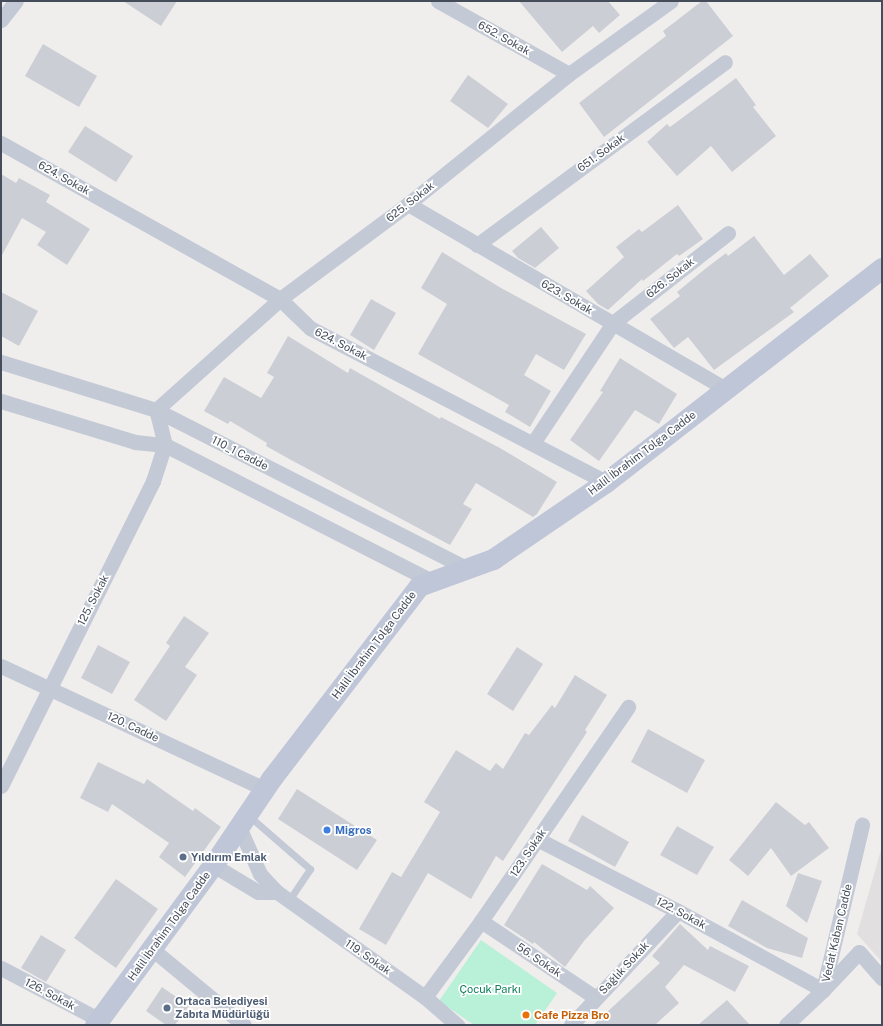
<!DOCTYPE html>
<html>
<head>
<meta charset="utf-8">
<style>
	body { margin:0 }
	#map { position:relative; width:883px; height:1026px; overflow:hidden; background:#f0eeed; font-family:"Public Sans",sans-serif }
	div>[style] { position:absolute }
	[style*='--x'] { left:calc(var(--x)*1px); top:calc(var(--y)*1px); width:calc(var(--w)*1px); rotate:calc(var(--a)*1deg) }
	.education>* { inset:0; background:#e1dfdf }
	.green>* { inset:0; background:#b9f0d8 }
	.building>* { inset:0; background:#ccced5 }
	.lane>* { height:7px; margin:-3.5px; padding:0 3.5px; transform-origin:3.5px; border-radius:3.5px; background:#c3c9d5 }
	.street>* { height:15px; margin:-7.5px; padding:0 7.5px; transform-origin:7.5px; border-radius:7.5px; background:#c3c9d5 }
	.secondary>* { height:21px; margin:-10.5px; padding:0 10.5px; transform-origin:10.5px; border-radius:10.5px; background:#bfc6d7 }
	.dots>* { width:11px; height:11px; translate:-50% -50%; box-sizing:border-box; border:2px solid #fff; border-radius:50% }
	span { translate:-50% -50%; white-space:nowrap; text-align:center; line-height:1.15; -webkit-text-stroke:3.5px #fff; paint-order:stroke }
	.street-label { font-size:11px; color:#454d5b }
	.shop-label { font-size:11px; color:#366cbe; font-weight:700 }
	.left { translate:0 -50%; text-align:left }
	.service-label { font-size:11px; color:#4e5e75; font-weight:700 }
	.park-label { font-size:11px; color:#12805d }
	.food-label { font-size:11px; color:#c56008; font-weight:700 }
	.frame { position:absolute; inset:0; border:2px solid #454d5b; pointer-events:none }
</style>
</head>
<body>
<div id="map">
	<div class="education">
		<div style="clip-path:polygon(882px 846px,882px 962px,857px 934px)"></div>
	</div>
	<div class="green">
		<div style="clip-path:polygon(481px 940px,557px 993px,535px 1025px,474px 1025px,439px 1001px)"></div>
	</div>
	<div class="building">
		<div style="clip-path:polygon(123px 1px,177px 1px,161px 26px)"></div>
		<div style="clip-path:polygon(519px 1px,608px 1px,620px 15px,599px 33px,593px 26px,562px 52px)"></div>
		<div style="clip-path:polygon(702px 1px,706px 1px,733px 36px,604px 137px,579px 103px,666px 36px,663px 31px)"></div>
		<div style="clip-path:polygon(43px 44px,97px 76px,79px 107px,25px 76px)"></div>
		<div style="clip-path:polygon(468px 75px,508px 104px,488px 128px,450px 101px)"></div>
		<div style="clip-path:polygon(736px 78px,756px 105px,753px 107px,776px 136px,732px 172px,711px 146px,677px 176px,647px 142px,667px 124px,670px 127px)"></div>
		<div style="clip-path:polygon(85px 126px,133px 156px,116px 182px,68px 152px)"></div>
		<div style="clip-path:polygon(1px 174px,16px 183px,19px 178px,50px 195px,46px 202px,90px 229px,67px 265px,37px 245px,46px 232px,22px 218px,1px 257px)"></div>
		<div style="clip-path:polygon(678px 205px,703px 239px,679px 256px,677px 254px,643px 281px,642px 279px,608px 310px,598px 304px,586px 291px,624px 257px,616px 247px,639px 229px,642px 232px)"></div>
		<div style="clip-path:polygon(541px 227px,559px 248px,535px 268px,518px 258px,512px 251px)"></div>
		<div style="clip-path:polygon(754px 236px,784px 275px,810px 254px,829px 276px,790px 308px,794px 312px,714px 370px,688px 337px,674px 348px,650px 319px,680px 296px,677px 292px,705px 269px,726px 253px,728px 256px)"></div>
		<div style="clip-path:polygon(442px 252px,501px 288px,586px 334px,564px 370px,536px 354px,524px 375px,551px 391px,530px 427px,505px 412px,509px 405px,418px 354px,447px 304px,421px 288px)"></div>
		<div style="clip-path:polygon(1px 292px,38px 311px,19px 346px,1px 336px)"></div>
		<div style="clip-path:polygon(371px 299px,396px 313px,374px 350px,350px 335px)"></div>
		<div style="clip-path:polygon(288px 336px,348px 373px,350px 368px,440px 419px,441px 417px,500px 448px,557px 482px,537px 514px,533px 517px,476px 483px,463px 504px,472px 509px,450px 545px,291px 460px,266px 446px,267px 443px,230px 421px,228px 424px,204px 411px,224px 377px,261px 398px,274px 377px,267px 373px)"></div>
		<div style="clip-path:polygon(620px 358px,677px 394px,659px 424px,635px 410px,599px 461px,570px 440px,603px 392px,600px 391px)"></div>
		<div style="clip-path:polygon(184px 616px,209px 633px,185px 667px,197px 675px,166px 721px,134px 700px,170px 646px,166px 643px)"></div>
		<div style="clip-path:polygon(98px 645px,130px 662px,112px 694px,81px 678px)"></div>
		<div style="clip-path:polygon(517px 647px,543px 664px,513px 711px,487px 694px)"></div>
		<div style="clip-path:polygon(575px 675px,607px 695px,585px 730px,587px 732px,503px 861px,496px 856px,471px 899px,428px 873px,386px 945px,359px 929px,392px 872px,401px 877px,440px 812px,424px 802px,456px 750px,490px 771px,496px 763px,503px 769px,525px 733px,529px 735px,552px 705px,555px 708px)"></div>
		<div style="clip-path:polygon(648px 729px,705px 760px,687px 793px,631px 762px)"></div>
		<div style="clip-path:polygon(98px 762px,144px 784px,147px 779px,193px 811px,195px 808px,221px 827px,185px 877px,159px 857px,169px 843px,112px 804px,108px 812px,80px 798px)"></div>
		<div style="clip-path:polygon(297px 789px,377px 840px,357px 870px,278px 819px)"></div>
		<div style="clip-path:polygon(776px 802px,805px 825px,809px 822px,829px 848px,791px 876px,771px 848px,748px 876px,729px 860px)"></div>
		<div style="clip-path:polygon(582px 815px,629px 842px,615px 867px,568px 841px)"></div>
		<div style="clip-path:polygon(677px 826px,714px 847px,697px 875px,660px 855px)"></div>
		<div style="clip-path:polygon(542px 864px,587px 890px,590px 886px,614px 908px,584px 941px,565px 967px,534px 942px,533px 944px,504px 925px)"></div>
		<div style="clip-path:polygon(798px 873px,822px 881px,807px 923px,786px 906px)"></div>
		<div style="clip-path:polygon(116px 879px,158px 909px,116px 968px,74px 938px)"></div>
		<div style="clip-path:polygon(742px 900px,808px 938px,802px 958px,767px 948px,728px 926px)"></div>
		<div style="clip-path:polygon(680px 924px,708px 950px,710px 946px,749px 966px,735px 992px,684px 965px,665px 987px,679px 1003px,655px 1025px,593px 1025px,660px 963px,652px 956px)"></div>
		<div style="clip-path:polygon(41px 935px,66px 950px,46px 982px,21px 968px)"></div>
		<div style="clip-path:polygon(162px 987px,189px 1006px,175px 1025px,166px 1025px,146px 1011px)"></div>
		<div style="clip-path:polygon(727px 1000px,750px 1025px,698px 1025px)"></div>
	</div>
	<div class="lane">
		<div style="--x:249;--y:816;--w:81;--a:41"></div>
		<div style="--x:310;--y:869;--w:37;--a:124"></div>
	</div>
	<div class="street">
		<div style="--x:438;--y:1;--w:150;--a:29.1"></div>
		<div style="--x:1;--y:20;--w:24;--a:-52"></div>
		<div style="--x:1;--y:143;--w:320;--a:29.2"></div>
		<div style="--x:280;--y:299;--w:42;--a:44"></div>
		<div style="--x:310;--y:328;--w:334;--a:27.5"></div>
		<div style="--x:408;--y:204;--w:368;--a:30.2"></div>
		<div style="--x:477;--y:245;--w:308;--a:-36.4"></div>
		<div style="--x:1;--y:362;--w:162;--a:17.2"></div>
		<div style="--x:156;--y:410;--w:350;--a:27"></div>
		<div style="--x:1;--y:401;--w:140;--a:17"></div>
		<div style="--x:135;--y:442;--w:30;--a:6"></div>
		<div style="--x:165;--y:445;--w:300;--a:27"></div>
		<div style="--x:533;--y:443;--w:144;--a:-56.3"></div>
		<div style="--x:613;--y:323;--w:146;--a:-38"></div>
		<div style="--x:1;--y:666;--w:291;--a:25"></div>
		<div style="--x:1;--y:786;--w:341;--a:-63.5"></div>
		<div style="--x:153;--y:481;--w:38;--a:-72"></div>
		<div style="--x:165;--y:445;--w:36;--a:-104"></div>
		<div style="--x:156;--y:410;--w:166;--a:-41.8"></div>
		<div style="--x:280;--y:299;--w:159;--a:-36.6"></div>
		<div style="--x:408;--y:204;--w:207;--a:-38.9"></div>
		<div style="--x:569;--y:74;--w:125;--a:-35.6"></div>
		<div style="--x:239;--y:827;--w:51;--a:65.9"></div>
		<div style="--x:260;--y:874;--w:25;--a:47"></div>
		<div style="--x:277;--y:892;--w:181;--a:35.4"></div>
		<div style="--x:425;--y:997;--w:43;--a:41.2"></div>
		<div style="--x:537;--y:839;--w:158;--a:27.1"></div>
		<div style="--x:678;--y:911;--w:165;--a:28.6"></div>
		<div style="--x:823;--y:990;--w:52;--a:-46.5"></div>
		<div style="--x:859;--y:952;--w:35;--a:49"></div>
		<div style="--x:213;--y:865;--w:52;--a:31"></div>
		<div style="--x:258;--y:892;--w:19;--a:0"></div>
		<div style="--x:481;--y:921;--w:138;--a:33.8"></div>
		<div style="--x:152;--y:949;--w:119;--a:39.6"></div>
		<div style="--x:1;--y:968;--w:112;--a:27.7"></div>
		<div style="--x:425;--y:997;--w:94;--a:-53.6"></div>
		<div style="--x:481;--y:921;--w:260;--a:-55.5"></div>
		<div style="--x:571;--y:1025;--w:156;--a:-46.8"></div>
		<div style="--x:786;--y:1025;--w:51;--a:-43.4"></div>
		<div style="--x:823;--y:990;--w:170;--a:-76.7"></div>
	</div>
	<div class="secondary">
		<div style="--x:95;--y:1025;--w:199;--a:-53.6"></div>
		<div style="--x:213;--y:865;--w:104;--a:-56"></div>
		<div style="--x:271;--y:779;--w:243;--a:-52.5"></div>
		<div style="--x:419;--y:586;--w:79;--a:-20"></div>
		<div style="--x:493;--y:559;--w:137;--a:-34.3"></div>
		<div style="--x:606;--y:482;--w:349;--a:-37.8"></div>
	</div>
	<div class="dots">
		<div style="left:327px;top:830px;background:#3f7fe0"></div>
		<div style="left:183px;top:857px;background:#5c6f8a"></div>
		<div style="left:167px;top:1008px;background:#5c6f8a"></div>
		<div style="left:526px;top:1015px;background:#e8710a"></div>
	</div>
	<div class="street-label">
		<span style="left:504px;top:38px;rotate:29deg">652. Sokak</span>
		<span style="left:601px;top:153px;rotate:-36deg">651. Sokak</span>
		<span style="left:64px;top:178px;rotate:29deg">624. Sokak</span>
		<span style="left:410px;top:202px;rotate:-38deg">625. Sokak</span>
		<span style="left:670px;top:278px;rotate:-38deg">626. Sokak</span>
		<span style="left:567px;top:297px;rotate:30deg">623. Sokak</span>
		<span style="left:341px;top:344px;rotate:27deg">624. Sokak</span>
		<span style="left:240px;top:453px;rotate:27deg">110_1 Cadde</span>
		<span style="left:642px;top:453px;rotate:-37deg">Halil İbrahim Tolga Cadde</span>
		<span style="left:93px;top:600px;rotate:-63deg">125. Sokak</span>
		<span style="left:374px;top:645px;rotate:-53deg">Halil İbrahim Tolga Cadde</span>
		<span style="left:133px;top:727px;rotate:25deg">120. Cadde</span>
		<span style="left:528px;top:853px;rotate:-56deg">123. Sokak</span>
		<span style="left:681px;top:913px;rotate:28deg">122. Sokak</span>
		<span style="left:169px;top:926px;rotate:-54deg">Halil İbrahim Tolga Cadde</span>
		<span style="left:837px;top:933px;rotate:-77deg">Vedat Kaban Cadde</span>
		<span style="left:368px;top:957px;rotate:35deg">119. Sokak</span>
		<span style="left:539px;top:960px;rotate:34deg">56. Sokak</span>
		<span style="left:624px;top:968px;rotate:-47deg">Sağlık Sokak</span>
		<span style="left:50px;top:994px;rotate:28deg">126. Sokak</span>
	</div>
	<div class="shop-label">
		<span class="left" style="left:335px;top:830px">Migros</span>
	</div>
	<div class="service-label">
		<span class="left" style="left:191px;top:857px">Yıldırım Emlak</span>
		<span class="left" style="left:175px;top:1008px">Ortaca Belediyesi<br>Zabıta Müdürlüğü</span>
	</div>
	<div class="park-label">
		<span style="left:490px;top:989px">Çocuk Parkı</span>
	</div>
	<div class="food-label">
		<span class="left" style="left:534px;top:1015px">Cafe Pizza Bro</span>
	</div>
	<div class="frame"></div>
</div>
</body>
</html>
